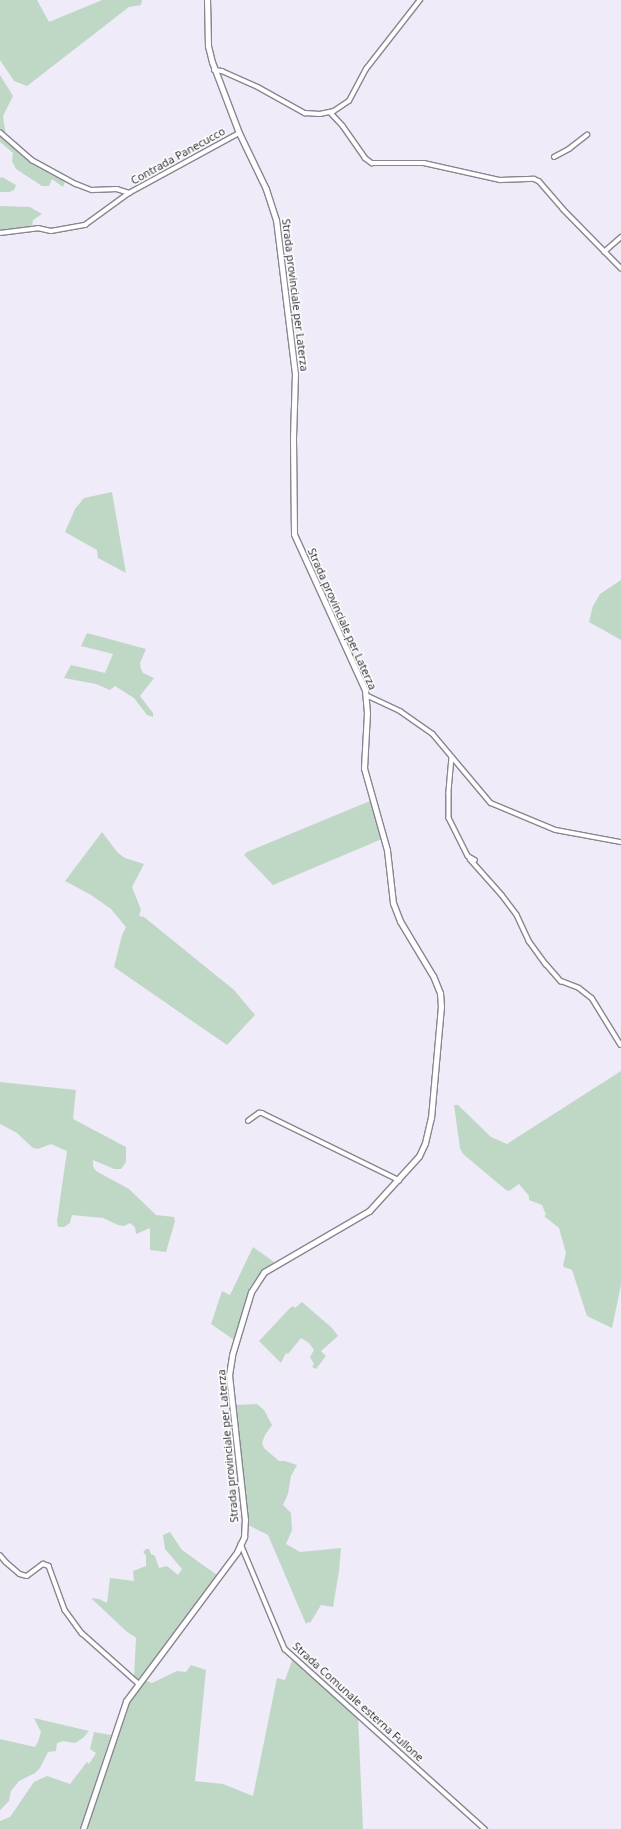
<!DOCTYPE html>
<html>
<head>
<meta charset="utf-8">
<style>
	body { margin:0 }
	#map { position:relative; width:621px; height:1829px; overflow:hidden; background:#efebf8; font-family:"Noto Sans",sans-serif }
	div>[style] { position:absolute }
	[style*='--x'] { left:calc(var(--x)*1px); top:calc(var(--y)*1px); width:calc(var(--w)*1px); rotate:calc(var(--a)*1deg) }
	.green>* { inset:0; background:#bfd8c6 }
	.roads { filter:drop-shadow(1px 0 #898591) drop-shadow(-1px 0 #898591) drop-shadow(0 1px #898591) drop-shadow(0 -1px #898591) }
	.street>* { height:3.5px; margin:-1.75px; padding:0 1.75px; transform-origin:1.75px; border-radius:1.75px; background:#fff }
	.secondary>* { height:5px; margin:-2.5px; padding:0 2.5px; transform-origin:2.5px; border-radius:2.5px; background:#fff }
	span { translate:-50% -50%; white-space:nowrap; text-align:center; line-height:1.15; -webkit-text-stroke:3px #fff; paint-order:stroke }
	.street-label { font-size:11px; color:#302f34 }
</style>
</head>
<body>
<div id="map">
	<div class="green">
		<div style="clip-path:polygon(0 0,37px 0,49px 22px,102px 0,142px 0,141px 5px,129px 7px,27px 86px,14px 81px,0 60px)"></div>
		<div style="clip-path:polygon(0 75px,13px 96px,3px 116px,6px 136px,0 128px)"></div>
		<div style="clip-path:polygon(0 132px,29px 159px,66px 179px,63px 187px,52px 179px,49px 186px,42px 186px,16px 169px,12px 161px,13px 153px,0 142px)"></div>
		<div style="clip-path:polygon(2px 177px,16px 185px,14px 190px,9px 192px,0 192px,0 178px)"></div>
		<div style="clip-path:polygon(0 206px,30px 207px,42px 214px,33px 220px,32px 226px,0 231px)"></div>
		<div style="clip-path:polygon(112px 492px,126px 573px,98px 558px,97px 550px,65px 532px,75px 509px,84px 498px)"></div>
		<div style="clip-path:polygon(621px 580px,621px 640px,589px 622px,593px 606px,600px 594px)"></div>
		<div style="clip-path:polygon(87px 633px,146px 649px,140px 663px,141px 669px,143px 673px,154px 678px,140px 696px,153px 713px,153px 717px,147px 715px,134px 698px,115px 686px,110px 690px,96px 684px,64px 678px,71px 665px,105px 673px,113px 654px,81px 646px)"></div>
		<div style="clip-path:polygon(370px 801px,382px 839px,273px 885px,244px 855px,247px 852px)"></div>
		<div style="clip-path:polygon(102px 832px,118px 853px,125px 858px,144px 864px,132px 887px,141px 910px,139px 916px,144px 917px,234px 990px,255px 1015px,227px 1045px,114px 967px,122px 935px,126px 927px,111px 909px,91px 895px,65px 881px)"></div>
		<div style="clip-path:polygon(621px 1071px,621px 1285px,612px 1328px,587px 1316px,572px 1270px,564px 1267px,563px 1265px,566px 1253px,559px 1228px,544px 1216px,546px 1215px,542px 1205px,529px 1200px,529px 1196px,519px 1184px,509px 1191px,506px 1190px,463px 1154px,460px 1148px,454px 1105px,458px 1105px,491px 1137px,507px 1144px)"></div>
		<div style="clip-path:polygon(0 1082px,76px 1090px,73px 1119px,126px 1147px,126px 1162px,121px 1169px,114px 1169px,93px 1160px,93px 1166px,96px 1171px,129px 1189px,156px 1215px,174px 1217px,175px 1221px,166px 1252px,150px 1250px,150px 1228px,136px 1234px,135px 1227px,130px 1223px,124px 1226px,118px 1225px,103px 1218px,72px 1215px,70px 1223px,64px 1227px,58px 1227px,57px 1221px,67px 1151px,51px 1144px,38px 1149px,33px 1148px,17px 1133px,0 1124px)"></div>
		<div style="clip-path:polygon(253px 1247px,274px 1262px,260px 1273px,250px 1287px,234px 1340px,211px 1324px,222px 1291px,230px 1295px)"></div>
		<div style="clip-path:polygon(302px 1302px,332px 1328px,338px 1336px,321px 1351px,326px 1356px,316px 1369px,312px 1367px,314px 1364px,310px 1357px,314px 1350px,309px 1343px,301px 1338px,288px 1354px,286px 1353px,281px 1363px,259px 1341px,290px 1308px,293px 1306px,295px 1308px)"></div>
		<div style="clip-path:polygon(257px 1404px,264px 1410px,272px 1425px,265px 1435px,262px 1443px,264px 1448px,279px 1461px,285px 1461px,297px 1465px,291px 1476px,288px 1494px,283px 1505px,291px 1513px,292px 1530px,286px 1544px,300px 1552px,341px 1548px,339px 1571px,333px 1607px,321px 1605px,310px 1623px,308px 1622px,306px 1624px,268px 1535px,248px 1525px,235px 1405px)"></div>
		<div style="clip-path:polygon(170px 1532px,182px 1550px,217px 1575px,138px 1680px,134px 1677px,136px 1638px,126px 1631px,91px 1598px,99px 1599px,107px 1603px,110px 1578px,134px 1581px,133px 1571px,146px 1566px,146px 1555px,143px 1552px,146px 1549px,149px 1549px,151px 1554px,155px 1556px,159px 1568px,167px 1566px,178px 1575px,182px 1569px,165px 1549px,163px 1535px)"></div>
		<div style="clip-path:polygon(293px 1658px,358px 1716px,363px 1829px,85px 1829px,124px 1707px,144px 1680px,152px 1683px,177px 1671px,186px 1672px,191px 1665px,206px 1670px,195px 1781px,223px 1784px,253px 1796px,277px 1678px,285px 1680px)"></div>
		<div style="clip-path:polygon(34px 1718px,89px 1731px,83px 1738px,75px 1743px,63px 1741px,57px 1743px,56px 1751px,48px 1752px,40px 1768px,35px 1773px,19px 1781px,11px 1791px,9px 1801px,0 1810px,0 1739px,35px 1747px,38px 1742px,41px 1732px)"></div>
		<div style="clip-path:polygon(94px 1732px,111px 1735px,81px 1829px,0 1829px,0 1821px,10px 1817px,34px 1782px,47px 1776px,70px 1784px,87px 1762px,89px 1764px,96px 1753px,90px 1749px)"></div>
	</div>
	<div class="roads">
		<div class="street">
			<div style="--x:214;--y:70;--w:8;--a:7"></div>
			<div style="--x:222;--y:71;--w:39;--a:24"></div>
			<div style="--x:258;--y:87;--w:54;--a:29"></div>
			<div style="--x:305;--y:113;--w:15;--a:4"></div>
			<div style="--x:320;--y:114;--w:14;--a:-12"></div>
			<div style="--x:334;--y:111;--w:18;--a:-34"></div>
			<div style="--x:349;--y:101;--w:36;--a:-62"></div>
			<div style="--x:366;--y:69;--w:88;--a:-52"></div>
			<div style="--x:330;--y:112;--w:19;--a:47"></div>
			<div style="--x:343;--y:126;--w:39;--a:55"></div>
			<div style="--x:365;--y:158;--w:9;--a:36"></div>
			<div style="--x:372;--y:163;--w:52;--a:0"></div>
			<div style="--x:424;--y:163;--w:78;--a:12.6"></div>
			<div style="--x:500;--y:180;--w:34;--a:-2"></div>
			<div style="--x:534;--y:179;--w:5;--a:22"></div>
			<div style="--x:539;--y:181;--w:37;--a:49"></div>
			<div style="--x:563;--y:209;--w:83;--a:45.5"></div>
			<div style="--x:0;--y:132;--w:43;--a:41.2"></div>
			<div style="--x:32;--y:160;--w:50;--a:28.6"></div>
			<div style="--x:76;--y:184;--w:17;--a:21"></div>
			<div style="--x:92;--y:190;--w:25;--a:-2"></div>
			<div style="--x:117;--y:189;--w:13;--a:18"></div>
			<div style="--x:129;--y:193;--w:125;--a:-28.6"></div>
			<div style="--x:554;--y:157;--w:17;--a:-28"></div>
			<div style="--x:569;--y:149;--w:23;--a:-38"></div>
			<div style="--x:0;--y:233;--w:38;--a:-7"></div>
			<div style="--x:38;--y:228;--w:13;--a:13"></div>
			<div style="--x:51;--y:231;--w:35;--a:-10"></div>
			<div style="--x:85;--y:225;--w:54;--a:-36"></div>
			<div style="--x:604;--y:252;--w:23;--a:-41"></div>
			<div style="--x:366;--y:695;--w:38;--a:25"></div>
			<div style="--x:400;--y:711;--w:40;--a:34.9"></div>
			<div style="--x:433;--y:734;--w:90;--a:50"></div>
			<div style="--x:491;--y:803;--w:70;--a:22.6"></div>
			<div style="--x:556;--y:830;--w:66;--a:10.5"></div>
			<div style="--x:452;--y:757;--w:36;--a:95"></div>
			<div style="--x:449;--y:793;--w:25;--a:90"></div>
			<div style="--x:449;--y:818;--w:42;--a:63.4"></div>
			<div style="--x:468;--y:856;--w:8;--a:30"></div>
			<div style="--x:470;--y:859;--w:48;--a:48.4"></div>
			<div style="--x:502;--y:895;--w:25;--a:53"></div>
			<div style="--x:517;--y:915;--w:29;--a:65"></div>
			<div style="--x:529;--y:941;--w:29;--a:54"></div>
			<div style="--x:546;--y:964;--w:23;--a:49"></div>
			<div style="--x:561;--y:981;--w:19;--a:21"></div>
			<div style="--x:579;--y:988;--w:16;--a:38"></div>
			<div style="--x:592;--y:998;--w:55;--a:58.3"></div>
			<div style="--x:248;--y:1121;--w:14;--a:-36"></div>
			<div style="--x:259;--y:1113;--w:3;--a:0"></div>
			<div style="--x:262;--y:1113;--w:153;--a:26.1"></div>
			<div style="--x:241;--y:1544;--w:114;--a:67.3"></div>
			<div style="--x:285;--y:1649;--w:269;--a:42"></div>
			<div style="--x:0;--y:1555;--w:9;--a:49"></div>
			<div style="--x:6;--y:1562;--w:18;--a:41"></div>
			<div style="--x:20;--y:1574;--w:7;--a:16"></div>
			<div style="--x:27;--y:1576;--w:20;--a:-37"></div>
			<div style="--x:43;--y:1564;--w:6;--a:18"></div>
			<div style="--x:49;--y:1566;--w:47;--a:70"></div>
			<div style="--x:65;--y:1610;--w:29;--a:54"></div>
			<div style="--x:82;--y:1633;--w:75;--a:41.8"></div>
		</div>
		<div class="secondary">
			<div style="--x:83;--y:1829;--w:135;--a:-71.4"></div>
			<div style="--x:126;--y:1701;--w:186;--a:-53.3"></div>
			<div style="--x:237;--y:1552;--w:17;--a:-65"></div>
			<div style="--x:244;--y:1537;--w:17;--a:-87"></div>
			<div style="--x:245;--y:1520;--w:146;--a:-96.3"></div>
			<div style="--x:229;--y:1375;--w:20;--a:-81"></div>
			<div style="--x:232;--y:1355;--w:66;--a:-73.2"></div>
			<div style="--x:251;--y:1292;--w:24;--a:-57"></div>
			<div style="--x:264;--y:1272;--w:121;--a:-30.2"></div>
			<div style="--x:369;--y:1211;--w:74;--a:-47.7"></div>
			<div style="--x:419;--y:1156;--w:14;--a:-65"></div>
			<div style="--x:425;--y:1143;--w:26;--a:-77"></div>
			<div style="--x:431;--y:1118;--w:111;--a:-84.9"></div>
			<div style="--x:441;--y:1007;--w:14;--a:-94"></div>
			<div style="--x:440;--y:993;--w:18;--a:-112"></div>
			<div style="--x:433;--y:976;--w:64;--a:-121"></div>
			<div style="--x:400;--y:921;--w:19;--a:-111"></div>
			<div style="--x:393;--y:903;--w:53;--a:-96.5"></div>
			<div style="--x:387;--y:850;--w:85;--a:-105.7"></div>
			<div style="--x:364;--y:768;--w:55;--a:-86.9"></div>
			<div style="--x:367;--y:713;--w:23;--a:-95"></div>
			<div style="--x:365;--y:690;--w:171;--a:-114.5"></div>
			<div style="--x:294;--y:534;--w:97;--a:-90.6"></div>
			<div style="--x:293;--y:437;--w:63;--a:-88.2"></div>
			<div style="--x:295;--y:374;--w:155;--a:-97"></div>
			<div style="--x:276;--y:220;--w:33;--a:-108"></div>
			<div style="--x:266;--y:189;--w:62;--a:-115.7"></div>
			<div style="--x:239;--y:133;--w:76;--a:-110.8"></div>
			<div style="--x:212;--y:62;--w:16;--a:-104"></div>
			<div style="--x:208;--y:46;--w:46;--a:-91.2"></div>
		</div>
	</div>
	<div class="street-label">
		<span style="left:178px;top:156px;rotate:-29deg">Contrada Panecucco</span>
		<span style="left:295px;top:295px;rotate:83deg">Strada provinciale per Laterza</span>
		<span style="left:342px;top:619px;rotate:66deg">Strada provinciale per Laterza</span>
		<span style="left:228px;top:1446px;rotate:-95deg">Strada provinciale per Laterza</span>
		<span style="left:358px;top:1702px;rotate:42deg">Strada Comunale esterna Fullone</span>
	</div>
</div>
</body>
</html>
